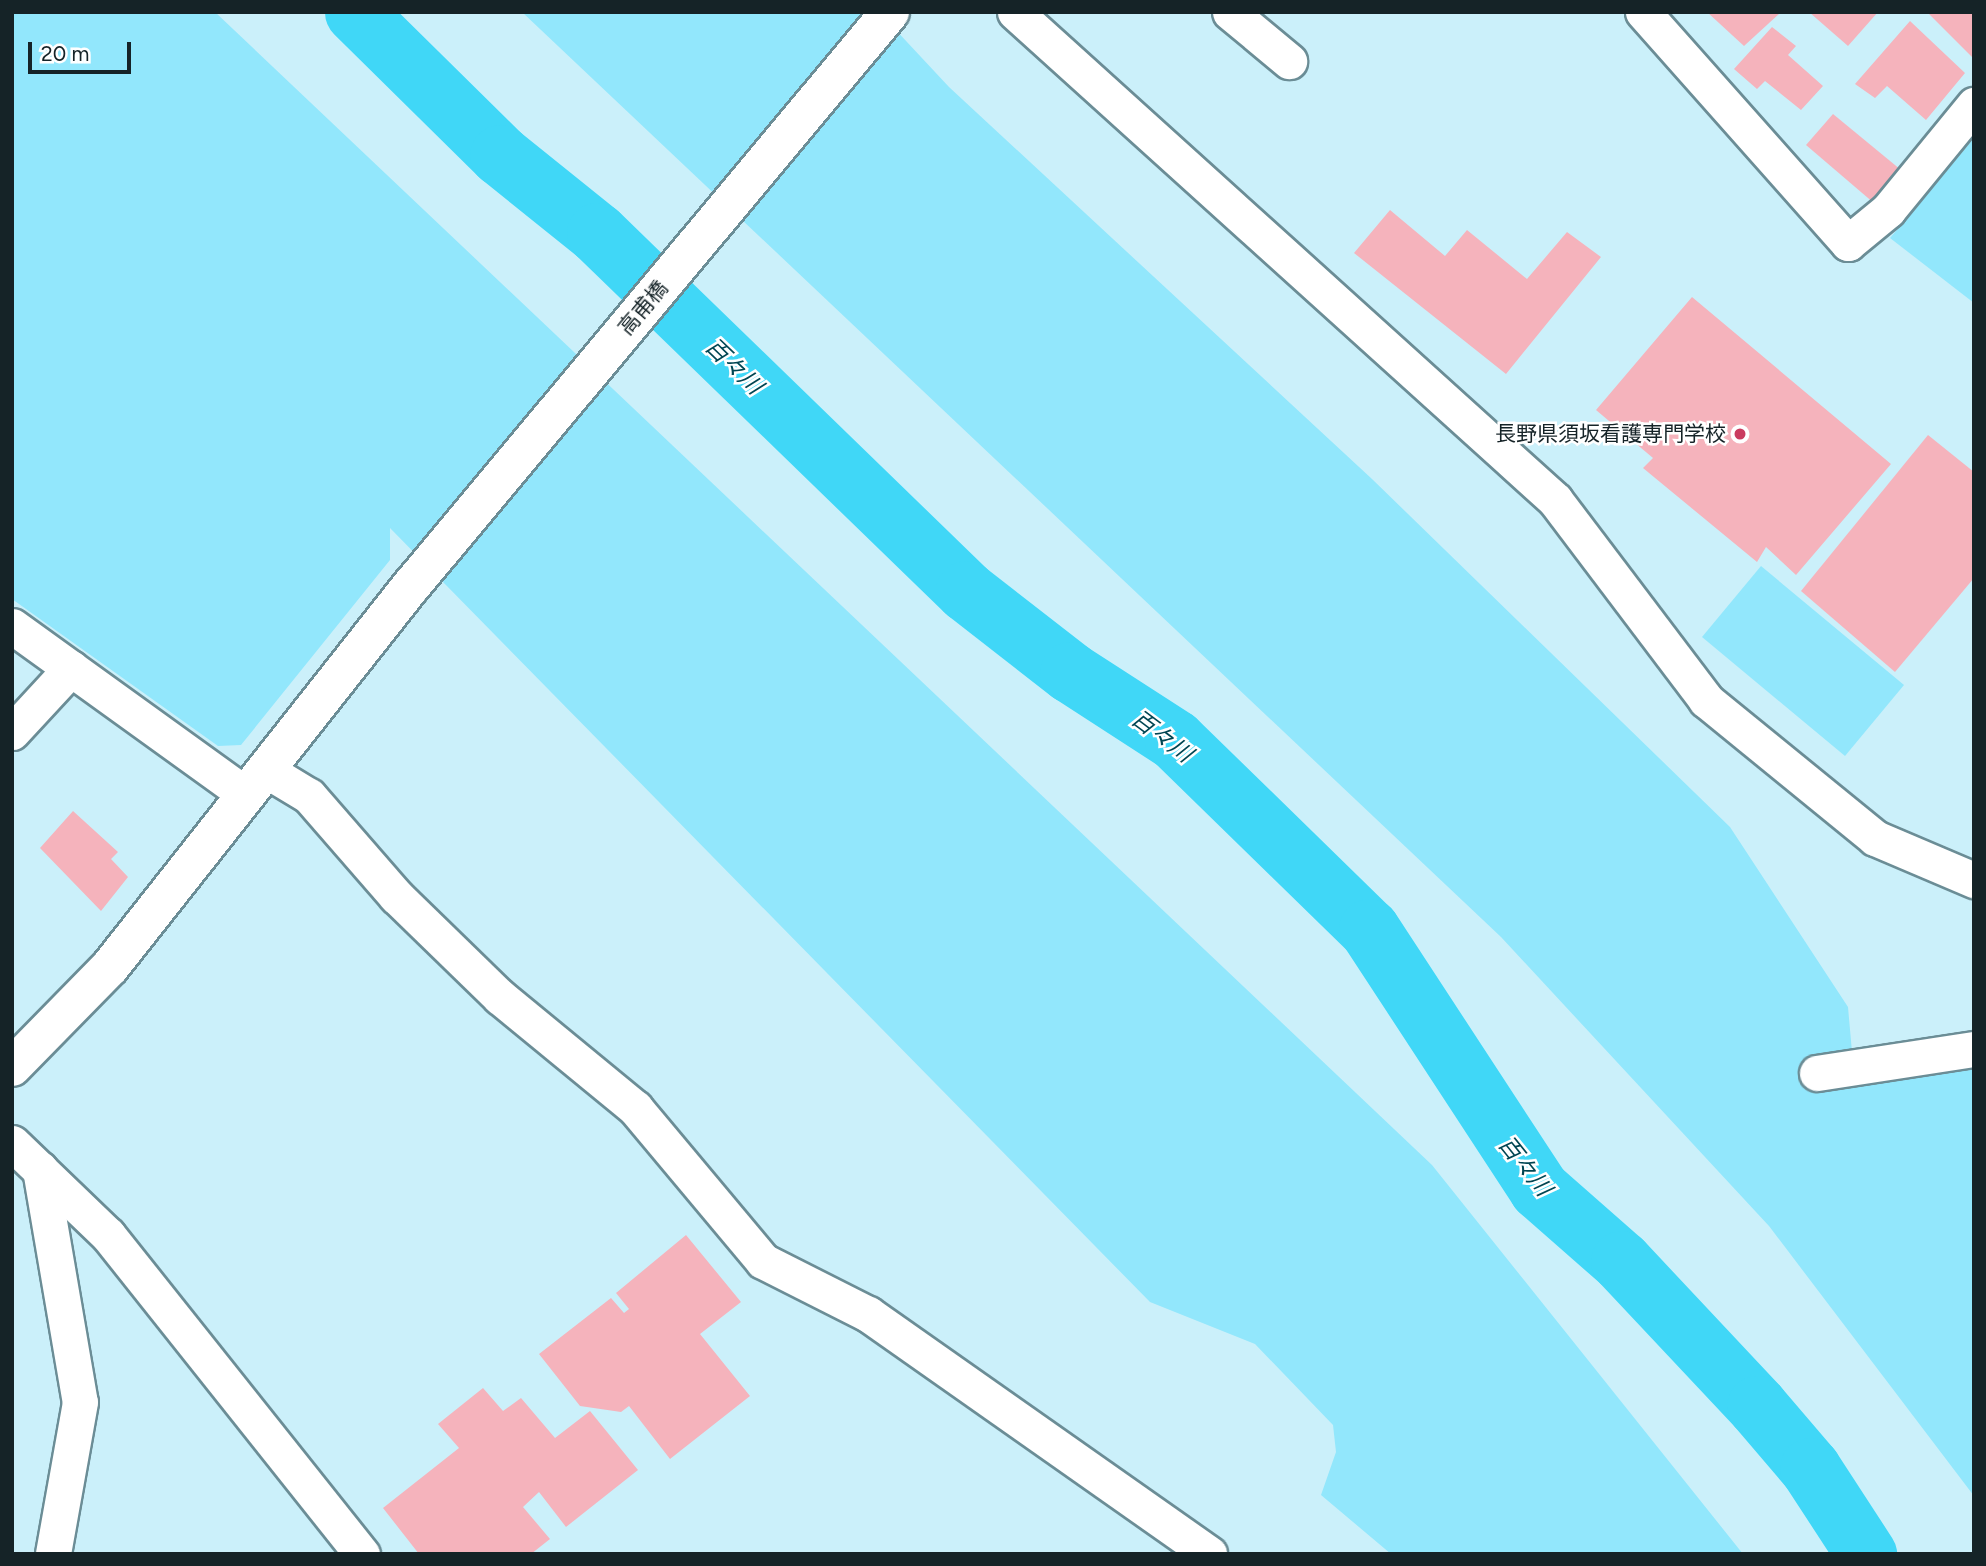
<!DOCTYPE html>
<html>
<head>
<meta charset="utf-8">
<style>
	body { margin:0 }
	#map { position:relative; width:1986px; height:1566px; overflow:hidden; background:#cbf0fa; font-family:Figtree,"Noto Sans JP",sans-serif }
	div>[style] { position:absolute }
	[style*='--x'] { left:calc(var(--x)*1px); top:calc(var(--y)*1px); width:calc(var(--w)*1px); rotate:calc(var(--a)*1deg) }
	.green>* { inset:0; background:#92e7fc }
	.river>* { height:61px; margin:-30.5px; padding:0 30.5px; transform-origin:30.5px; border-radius:30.5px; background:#40d7f7 }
	.building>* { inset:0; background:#f5b3bc }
	.roads { filter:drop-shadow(2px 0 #6b8d96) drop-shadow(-2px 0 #6b8d96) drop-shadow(0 2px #6b8d96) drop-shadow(0 -2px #6b8d96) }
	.minor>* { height:35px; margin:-17.5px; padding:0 17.5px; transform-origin:17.5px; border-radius:17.5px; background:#fff }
	.tertiary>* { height:38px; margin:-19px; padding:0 19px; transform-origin:19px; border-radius:19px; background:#fff }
	.dots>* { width:19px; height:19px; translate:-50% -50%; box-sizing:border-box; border:4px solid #fff; border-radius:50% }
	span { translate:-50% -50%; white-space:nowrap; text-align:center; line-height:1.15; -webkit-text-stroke:5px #fff; paint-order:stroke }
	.street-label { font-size:21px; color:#152327 }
	.poi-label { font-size:21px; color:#152327 }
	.right { translate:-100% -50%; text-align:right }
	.water-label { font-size:23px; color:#014653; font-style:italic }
	.frame { position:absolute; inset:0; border:14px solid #152327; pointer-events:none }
	.scale { position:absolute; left:28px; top:42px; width:103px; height:32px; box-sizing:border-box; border:4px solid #152327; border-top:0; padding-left:9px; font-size:21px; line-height:24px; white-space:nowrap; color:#152327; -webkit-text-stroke:5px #fff; paint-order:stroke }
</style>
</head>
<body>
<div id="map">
	<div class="green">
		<div style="clip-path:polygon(12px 12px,215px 12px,1432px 1165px,1743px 1554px,1391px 1554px,1321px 1495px,1336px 1452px,1333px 1425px,1255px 1344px,1150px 1302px,390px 528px,390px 560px,241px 745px,218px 746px,12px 599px)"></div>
		<div style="clip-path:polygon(522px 12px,879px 12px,949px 87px,1372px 479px,1730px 827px,1848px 1007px,1855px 1086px,1974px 1068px,1974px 1496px,1769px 1226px,1501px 937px)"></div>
		<div style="clip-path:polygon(1974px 138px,1974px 303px,1890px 238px)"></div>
		<div style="clip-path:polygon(1761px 566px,1904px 685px,1845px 756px,1702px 637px)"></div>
	</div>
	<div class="river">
		<div style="--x:355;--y:12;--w:204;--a:44.6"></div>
		<div style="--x:500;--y:155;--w:124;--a:38.8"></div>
		<div style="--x:597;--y:233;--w:514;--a:44.13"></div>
		<div style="--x:966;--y:591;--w:132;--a:37.9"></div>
		<div style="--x:1070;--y:672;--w:125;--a:32.9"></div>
		<div style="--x:1175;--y:740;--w:271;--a:44.3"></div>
		<div style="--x:1369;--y:929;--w:311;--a:56.8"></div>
		<div style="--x:1539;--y:1189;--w:109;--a:41.3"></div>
		<div style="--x:1621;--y:1261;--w:199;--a:46.8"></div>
		<div style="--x:1757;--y:1406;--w:82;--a:49.5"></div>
		<div style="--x:1810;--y:1468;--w:103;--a:56.9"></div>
	</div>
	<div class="building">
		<div style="clip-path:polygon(1707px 12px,1781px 12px,1744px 46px)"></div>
		<div style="clip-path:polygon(1809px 12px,1878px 12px,1848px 46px)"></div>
		<div style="clip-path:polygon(1927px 12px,1974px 12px,1974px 59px)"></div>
		<div style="clip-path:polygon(1910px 21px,1965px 73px,1926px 120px,1887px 86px,1875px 98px,1855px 84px)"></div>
		<div style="clip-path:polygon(1772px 27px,1796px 46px,1788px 55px,1823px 86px,1801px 110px,1765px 81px,1757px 89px,1734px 69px)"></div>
		<div style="clip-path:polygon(1833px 114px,1901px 170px,1875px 204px,1806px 145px)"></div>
		<div style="clip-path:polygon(1390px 210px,1445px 256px,1467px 230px,1527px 279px,1567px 232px,1601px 257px,1506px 374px,1354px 253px)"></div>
		<div style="clip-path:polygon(1692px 297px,1891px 464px,1796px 575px,1766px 547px,1757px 562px,1643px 468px,1653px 458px,1596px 410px)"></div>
		<div style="clip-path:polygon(1928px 435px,1974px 472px,1974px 578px,1895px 672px,1801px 591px)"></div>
		<div style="clip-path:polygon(73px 811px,118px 852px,111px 859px,128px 877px,101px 911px,40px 848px)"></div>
		<div style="clip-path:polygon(686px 1235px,741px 1302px,700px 1334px,750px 1396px,670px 1459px,629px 1406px,621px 1412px,580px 1406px,539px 1354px,611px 1298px,624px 1313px,629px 1309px,616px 1293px)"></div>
		<div style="clip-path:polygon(483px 1388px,503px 1411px,521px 1398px,555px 1438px,590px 1411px,638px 1470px,566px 1527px,539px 1492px,523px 1507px,550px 1539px,531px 1554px,419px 1554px,383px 1508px,459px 1448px,438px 1424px)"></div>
	</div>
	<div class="roads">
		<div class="minor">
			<div style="--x:1015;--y:12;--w:728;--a:42.1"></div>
			<div style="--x:1555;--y:500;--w:251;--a:52.9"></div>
			<div style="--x:1706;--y:700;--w:218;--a:39.2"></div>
			<div style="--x:1875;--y:838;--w:108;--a:23"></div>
			<div style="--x:1230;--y:12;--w:77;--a:39.7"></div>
			<div style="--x:1643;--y:12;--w:309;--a:48.4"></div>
			<div style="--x:1848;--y:243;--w:52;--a:-39.5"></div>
			<div style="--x:1888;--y:210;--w:136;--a:-50.7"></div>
			<div style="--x:12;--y:626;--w:289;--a:35.8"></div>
			<div style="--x:12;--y:732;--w:87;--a:-47.3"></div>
			<div style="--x:266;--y:770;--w:50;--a:31.2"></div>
			<div style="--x:309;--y:796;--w:133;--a:49"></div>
			<div style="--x:396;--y:896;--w:145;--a:44.2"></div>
			<div style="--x:500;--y:997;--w:175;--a:39.4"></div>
			<div style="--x:635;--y:1108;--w:199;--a:50.1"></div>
			<div style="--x:763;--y:1261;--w:118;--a:26.8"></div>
			<div style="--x:868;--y:1314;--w:417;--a:35.1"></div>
			<div style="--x:1817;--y:1073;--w:159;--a:-8.7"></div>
			<div style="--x:12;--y:1143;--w:133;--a:43.8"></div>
			<div style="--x:108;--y:1235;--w:408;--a:51.5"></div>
			<div style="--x:40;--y:1169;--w:236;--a:80.3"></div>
			<div style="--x:80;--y:1402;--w:154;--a:100.1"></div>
		</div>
		<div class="tertiary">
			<div style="--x:12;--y:1067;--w:140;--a:-45.6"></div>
			<div style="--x:110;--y:967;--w:487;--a:-51.7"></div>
			<div style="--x:412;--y:585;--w:746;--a:-50.16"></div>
		</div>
	</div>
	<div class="dots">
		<div style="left:1740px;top:434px;background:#ca3b5f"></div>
	</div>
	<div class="street-label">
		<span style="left:643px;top:308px;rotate:-50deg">高甫橋</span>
	</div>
	<div class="poi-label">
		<span class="right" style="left:1726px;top:434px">長野県須坂看護専門学校</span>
	</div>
	<div class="water-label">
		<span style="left:734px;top:366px;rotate:44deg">百々川</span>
		<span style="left:1162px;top:736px;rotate:37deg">百々川</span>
		<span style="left:1525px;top:1166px;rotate:51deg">百々川</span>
	</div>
	<div class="frame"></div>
	<div class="scale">20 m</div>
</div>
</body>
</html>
